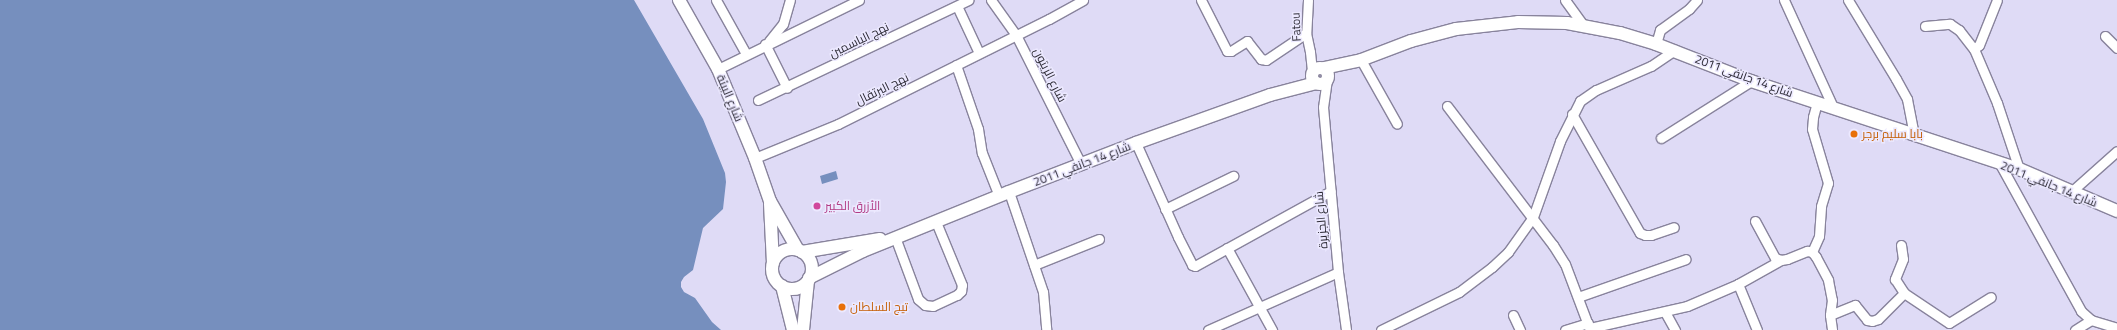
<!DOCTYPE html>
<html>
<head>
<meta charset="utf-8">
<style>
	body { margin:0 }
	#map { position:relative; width:2117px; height:330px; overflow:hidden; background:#dfdbf6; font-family:"Titillium Web",Cairo,sans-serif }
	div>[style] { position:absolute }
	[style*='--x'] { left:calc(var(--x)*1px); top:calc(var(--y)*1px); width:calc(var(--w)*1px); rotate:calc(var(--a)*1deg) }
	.water>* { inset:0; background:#768fbe }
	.roads { filter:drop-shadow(1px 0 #88839c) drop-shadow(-1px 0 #88839c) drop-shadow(0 1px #88839c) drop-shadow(0 -1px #88839c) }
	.minor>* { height:9px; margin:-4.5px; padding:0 4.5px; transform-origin:4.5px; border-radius:4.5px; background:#fff }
	.major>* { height:12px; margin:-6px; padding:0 6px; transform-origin:6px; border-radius:6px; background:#fff }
	.major>.ring { margin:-6px; padding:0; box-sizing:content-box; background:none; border:12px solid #fff; border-radius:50% }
	.dots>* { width:11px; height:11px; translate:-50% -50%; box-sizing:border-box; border:2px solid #ece9ff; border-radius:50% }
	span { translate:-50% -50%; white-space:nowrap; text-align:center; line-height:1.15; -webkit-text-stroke:3px #ece9ff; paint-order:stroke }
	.street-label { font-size:12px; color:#2c2a35 }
	.food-label { font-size:12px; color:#c56008 }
	.left { translate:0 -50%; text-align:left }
	.hotel-label { font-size:12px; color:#b23c85 }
</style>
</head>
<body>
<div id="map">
	<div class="water">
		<div style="clip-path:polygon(0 0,634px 0,703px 119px,725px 173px,726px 182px,723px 209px,703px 228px,693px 270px,684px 277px,681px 282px,681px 287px,684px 292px,695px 298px,712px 322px,721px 330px,0 330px)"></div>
		<div style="clip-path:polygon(836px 171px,838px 179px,822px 184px,820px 176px)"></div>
	</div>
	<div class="roads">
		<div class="minor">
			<div style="--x:716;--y:0;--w:62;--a:60.9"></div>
			<div style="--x:991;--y:0;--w:43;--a:54.5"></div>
			<div style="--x:1016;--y:35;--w:144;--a:63.3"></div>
			<div style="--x:1201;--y:0;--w:57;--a:63"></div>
			<div style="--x:1227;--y:51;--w:4;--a:0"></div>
			<div style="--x:1231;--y:51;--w:19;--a:-32"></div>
			<div style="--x:1247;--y:41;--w:23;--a:52"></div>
			<div style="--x:1261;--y:59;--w:5;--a:11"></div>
			<div style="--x:1266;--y:60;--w:48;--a:-34"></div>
			<div style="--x:1308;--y:0;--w:33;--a:93"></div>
			<div style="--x:1306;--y:33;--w:19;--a:78"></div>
			<div style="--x:1310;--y:52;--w:20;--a:84"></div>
			<div style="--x:1565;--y:0;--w:32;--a:54"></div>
			<div style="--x:1784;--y:0;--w:118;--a:65.4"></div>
			<div style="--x:1848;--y:0;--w:92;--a:58.7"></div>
			<div style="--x:1896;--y:79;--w:23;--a:61"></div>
			<div style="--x:1907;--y:99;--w:36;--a:79"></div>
			<div style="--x:957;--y:6;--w:52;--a:64.9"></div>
			<div style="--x:1925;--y:26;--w:25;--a:-5"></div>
			<div style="--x:1950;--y:24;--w:11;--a:34"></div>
			<div style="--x:1959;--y:30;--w:24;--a:52"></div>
			<div style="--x:1974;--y:49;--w:59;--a:66.9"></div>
			<div style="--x:1997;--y:103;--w:70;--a:71.6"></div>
			<div style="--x:2105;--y:36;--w:17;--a:45"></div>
			<div style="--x:769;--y:41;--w:22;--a:-51"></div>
			<div style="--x:783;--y:24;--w:25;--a:-74"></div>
			<div style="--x:765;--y:44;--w:49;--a:63.4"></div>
			<div style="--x:1656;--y:44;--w:15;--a:-74"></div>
			<div style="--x:1660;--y:30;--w:36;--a:-36"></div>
			<div style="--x:1689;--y:9;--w:12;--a:-48"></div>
			<div style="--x:1974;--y:49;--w:6;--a:-39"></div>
			<div style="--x:1979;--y:45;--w:48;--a:-68.2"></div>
			<div style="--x:1361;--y:60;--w:73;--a:60.6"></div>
			<div style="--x:956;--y:65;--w:68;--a:71"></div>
			<div style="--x:978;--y:129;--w:24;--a:81"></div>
			<div style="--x:982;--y:153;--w:46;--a:68.4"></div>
			<div style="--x:718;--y:69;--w:157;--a:-26.1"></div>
			<div style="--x:1327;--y:79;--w:28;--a:98"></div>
			<div style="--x:1323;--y:107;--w:166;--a:84.8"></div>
			<div style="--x:1338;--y:272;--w:59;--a:82.1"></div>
			<div style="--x:758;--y:100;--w:233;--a:-25.4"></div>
			<div style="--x:1447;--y:106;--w:175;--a:52.7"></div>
			<div style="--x:1553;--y:245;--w:22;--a:58"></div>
			<div style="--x:1565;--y:264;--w:71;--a:69.3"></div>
			<div style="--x:1572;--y:114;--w:137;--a:60.3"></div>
			<div style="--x:1640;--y:233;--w:5;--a:22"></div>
			<div style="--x:1645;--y:235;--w:6;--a:0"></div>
			<div style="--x:1651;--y:235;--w:24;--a:-19"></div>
			<div style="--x:1661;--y:138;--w:107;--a:-32.3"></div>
			<div style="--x:1136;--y:143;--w:103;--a:65.9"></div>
			<div style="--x:1178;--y:237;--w:31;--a:63"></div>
			<div style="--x:1192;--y:265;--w:3;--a:18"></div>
			<div style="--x:1195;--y:266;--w:155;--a:-28.9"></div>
			<div style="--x:755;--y:158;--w:90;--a:-22.3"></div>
			<div style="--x:838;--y:124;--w:236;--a:-26.5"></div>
			<div style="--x:1049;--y:19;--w:39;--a:-29"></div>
			<div style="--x:2000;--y:164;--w:168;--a:61.1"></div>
			<div style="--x:2081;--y:311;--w:13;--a:42"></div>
			<div style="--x:2091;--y:320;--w:27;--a:17"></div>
			<div style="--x:2072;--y:191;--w:60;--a:-41.6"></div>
			<div style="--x:1009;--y:192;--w:106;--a:71.2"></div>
			<div style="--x:1043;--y:292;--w:38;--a:85"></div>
			<div style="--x:1165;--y:209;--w:76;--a:-25.9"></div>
			<div style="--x:1755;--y:221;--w:42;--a:61.6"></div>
			<div style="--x:1775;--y:258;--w:6;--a:18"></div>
			<div style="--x:1781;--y:260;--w:6;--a:-9"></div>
			<div style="--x:1787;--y:259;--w:22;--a:-22"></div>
			<div style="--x:1807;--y:251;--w:5;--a:11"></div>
			<div style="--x:1812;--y:252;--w:6;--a:51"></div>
			<div style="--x:1816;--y:257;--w:26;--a:62"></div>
			<div style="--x:1828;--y:280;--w:20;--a:79"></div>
			<div style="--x:1832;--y:300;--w:15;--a:98"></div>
			<div style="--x:1830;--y:315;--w:15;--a:82"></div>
			<div style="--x:895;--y:237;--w:66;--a:69.6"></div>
			<div style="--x:918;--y:299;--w:9;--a:41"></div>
			<div style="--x:925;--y:305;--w:8;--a:7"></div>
			<div style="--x:933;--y:306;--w:26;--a:-25"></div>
			<div style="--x:957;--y:295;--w:6;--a:-45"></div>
			<div style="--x:961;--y:291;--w:6;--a:-81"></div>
			<div style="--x:962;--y:285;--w:68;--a:-112.4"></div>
			<div style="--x:1901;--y:245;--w:14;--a:82"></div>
			<div style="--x:1903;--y:259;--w:22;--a:112"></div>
			<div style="--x:1895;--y:279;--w:17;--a:57"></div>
			<div style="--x:1227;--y:248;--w:94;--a:61.2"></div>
			<div style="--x:1812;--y:252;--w:17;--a:-66"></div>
			<div style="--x:1819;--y:236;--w:30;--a:-86"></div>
			<div style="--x:1821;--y:206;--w:24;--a:-73"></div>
			<div style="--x:1828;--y:183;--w:56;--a:-106.5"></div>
			<div style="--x:1812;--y:129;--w:12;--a:-85"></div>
			<div style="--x:1813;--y:117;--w:16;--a:-75"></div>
			<div style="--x:1034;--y:265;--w:70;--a:-21.8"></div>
			<div style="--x:1738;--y:284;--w:49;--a:-29.2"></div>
			<div style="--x:1578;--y:297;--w:114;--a:-19.4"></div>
			<div style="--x:1665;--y:312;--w:21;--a:61"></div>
			<div style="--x:1513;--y:315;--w:17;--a:65"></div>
			<div style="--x:1830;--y:315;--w:27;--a:-22"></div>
			<div style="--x:1855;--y:305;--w:19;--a:51"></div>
			<div style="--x:1867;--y:320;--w:5;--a:11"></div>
			<div style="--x:1872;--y:321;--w:6;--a:-18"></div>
			<div style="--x:1878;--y:319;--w:37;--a:-45"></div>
			<div style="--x:1904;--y:293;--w:54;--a:33.7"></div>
			<div style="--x:1949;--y:323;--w:49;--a:-31.8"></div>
			<div style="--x:1590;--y:328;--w:99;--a:-12.8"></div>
			<div style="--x:1687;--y:306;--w:56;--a:-23.3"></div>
			<div style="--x:1738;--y:284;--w:50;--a:67.6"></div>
			<div style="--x:1208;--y:330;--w:142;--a:-24"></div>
			<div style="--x:1381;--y:330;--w:87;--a:-26"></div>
			<div style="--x:1459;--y:292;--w:41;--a:-37.1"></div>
			<div style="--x:1492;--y:267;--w:22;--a:-43"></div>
			<div style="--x:1508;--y:252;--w:43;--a:-54.5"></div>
			<div style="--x:1533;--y:217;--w:81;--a:-70.4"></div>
			<div style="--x:1560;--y:141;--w:45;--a:-63.4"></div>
			<div style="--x:1580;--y:101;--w:19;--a:-35"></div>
			<div style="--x:1596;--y:90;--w:60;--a:-23.6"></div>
			<div style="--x:1651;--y:66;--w:29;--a:-34"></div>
			<div style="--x:1565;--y:330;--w:24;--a:-17"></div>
			<div style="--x:2075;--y:330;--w:19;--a:-32"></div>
		</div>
		<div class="major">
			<div style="--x:679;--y:0;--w:79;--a:60.5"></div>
			<div style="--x:718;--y:69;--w:96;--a:67.4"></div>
			<div style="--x:755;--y:158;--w:46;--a:70.8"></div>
			<div style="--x:770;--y:201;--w:56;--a:60.3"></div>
			<div class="ring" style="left:1312px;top:68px;width:4px;height:4px"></div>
			<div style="--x:1324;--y:68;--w:38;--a:-12"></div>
			<div style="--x:1361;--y:60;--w:53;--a:-20.8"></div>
			<div style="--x:1411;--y:41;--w:47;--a:-14.9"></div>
			<div style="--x:1456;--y:29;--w:62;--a:-6.4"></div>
			<div style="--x:1518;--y:22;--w:49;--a:1.2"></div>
			<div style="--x:1567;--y:23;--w:54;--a:10.7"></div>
			<div style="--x:1620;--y:33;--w:38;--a:17"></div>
			<div style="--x:1656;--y:44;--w:102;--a:21.3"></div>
			<div style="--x:1751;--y:81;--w:282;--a:18.2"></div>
			<div style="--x:2019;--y:169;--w:107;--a:23.2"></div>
			<div style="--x:770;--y:204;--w:59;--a:87.1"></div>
			<div class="ring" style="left:772px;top:249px;width:28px;height:28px"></div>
			<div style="--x:802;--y:252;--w:79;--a:-9.5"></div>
			<div style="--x:809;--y:278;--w:60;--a:-26.6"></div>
			<div style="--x:863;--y:251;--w:157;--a:-22"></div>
			<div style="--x:1009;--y:192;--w:136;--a:-21.1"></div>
			<div style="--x:1136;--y:143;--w:142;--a:-19.7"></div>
			<div style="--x:1270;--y:95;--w:48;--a:-14.6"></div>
			<div style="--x:782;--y:286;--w:45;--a:76"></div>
			<div style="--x:803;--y:330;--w:49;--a:-84.2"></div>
		</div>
	</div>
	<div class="dots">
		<div style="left:1854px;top:134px;background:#e8710a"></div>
		<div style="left:817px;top:206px;background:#d1479c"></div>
		<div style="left:842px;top:307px;background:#e8710a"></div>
	</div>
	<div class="street-label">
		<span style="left:1296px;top:27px;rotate:-93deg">Fatou</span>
		<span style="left:859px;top:40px;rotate:-26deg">نهج الياسمين</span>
		<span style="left:1050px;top:75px;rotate:63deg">شارع الزيتون</span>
		<span style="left:1744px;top:76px;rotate:20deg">شارع 14 جانفي 2011</span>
		<span style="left:882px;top:89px;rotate:-26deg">نهج البرتقال</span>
		<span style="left:730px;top:98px;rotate:67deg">شارع البيئة</span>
		<span style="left:1082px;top:164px;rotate:-21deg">شارع 14 جانفي 2011</span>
		<span style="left:2049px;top:184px;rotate:22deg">شارع 14 جانفي 2011</span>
		<span style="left:1321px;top:220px;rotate:-95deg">شارع الجزيرة</span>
	</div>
	<div class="food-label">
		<span class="left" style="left:1862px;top:134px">بابا سليم برجر</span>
		<span class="left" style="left:850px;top:307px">تيج السلطان</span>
	</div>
	<div class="hotel-label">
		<span class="left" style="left:825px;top:206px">الأزرق الكبير</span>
	</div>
</div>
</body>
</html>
